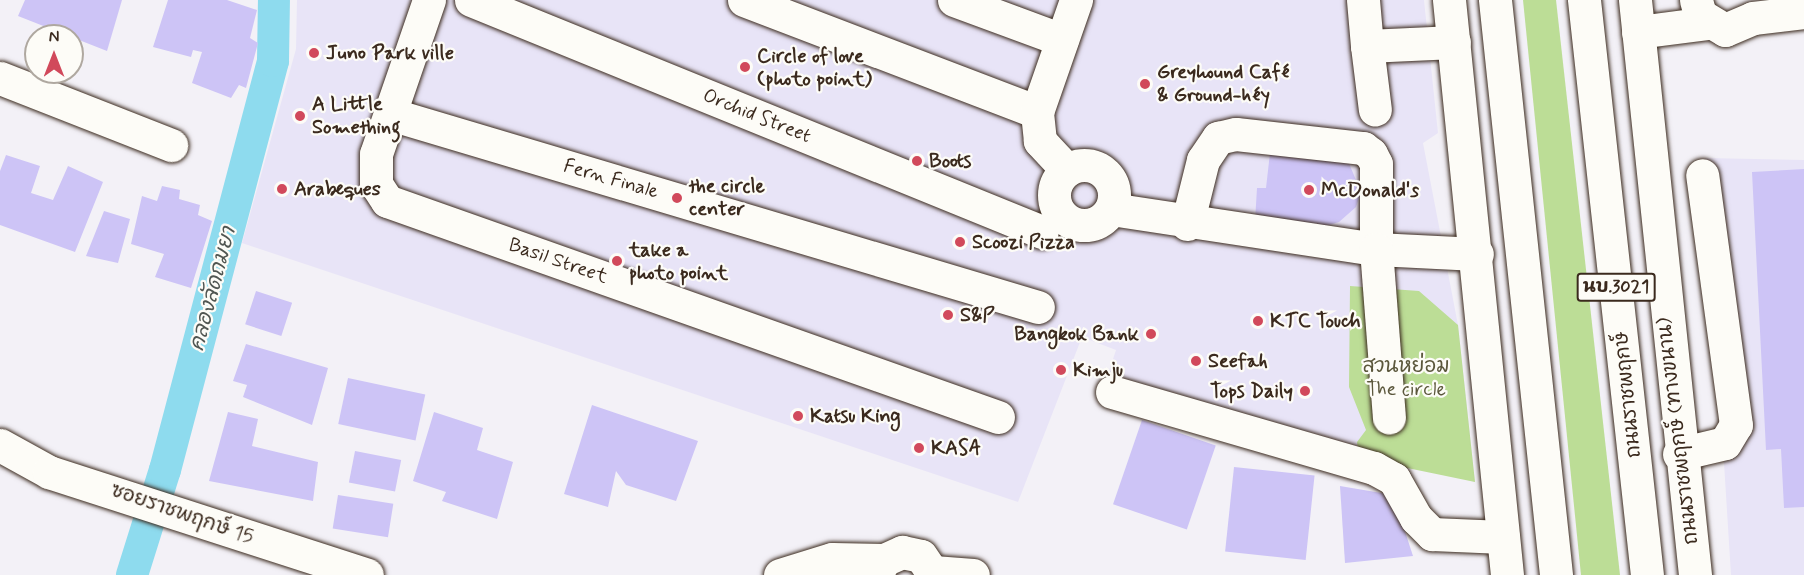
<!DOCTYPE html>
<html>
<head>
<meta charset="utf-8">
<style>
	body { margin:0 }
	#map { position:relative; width:1804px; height:575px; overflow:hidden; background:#f3f1f7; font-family:Mynerve,"Playpen Sans Thai",sans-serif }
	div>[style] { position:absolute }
	.built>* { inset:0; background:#e8e4f7 }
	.green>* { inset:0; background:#bcdd96 }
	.canal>* { height:32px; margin:-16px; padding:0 16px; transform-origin:16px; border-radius:16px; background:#8edbee }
	.building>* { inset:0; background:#cdc4f6; transform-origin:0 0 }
	.roads { filter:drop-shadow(0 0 2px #3b2a1e) drop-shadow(0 0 2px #3b2a1e) }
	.minor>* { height:33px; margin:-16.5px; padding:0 16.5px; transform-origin:16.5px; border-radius:16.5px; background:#fdfcf7 }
	.minor>.ring { margin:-16.5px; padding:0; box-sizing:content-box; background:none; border:33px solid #fdfcf7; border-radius:50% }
	.major>* { height:33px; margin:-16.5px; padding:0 16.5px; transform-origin:16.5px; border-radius:16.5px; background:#fdfcf7 }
	.dots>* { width:16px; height:16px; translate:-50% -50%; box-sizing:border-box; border:3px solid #fdfcf7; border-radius:50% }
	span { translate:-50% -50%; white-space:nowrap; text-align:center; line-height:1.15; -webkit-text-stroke:4.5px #fdfcf7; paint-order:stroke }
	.shield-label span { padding:2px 4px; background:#fdfcf7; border:2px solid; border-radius:4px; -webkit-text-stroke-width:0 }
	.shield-label { font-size:18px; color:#3b2a1e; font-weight:700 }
	.poi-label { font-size:20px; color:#3b2a1e; font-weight:700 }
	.left { translate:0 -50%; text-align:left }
	.right { translate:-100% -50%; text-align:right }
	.street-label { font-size:20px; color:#3b2a1e }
	.park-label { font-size:20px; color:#5b573c }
	.water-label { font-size:21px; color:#505652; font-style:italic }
	.north { position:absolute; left:24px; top:24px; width:60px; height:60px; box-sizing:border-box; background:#fdfcf7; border:2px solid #afa8a0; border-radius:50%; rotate:0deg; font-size:16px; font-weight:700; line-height:24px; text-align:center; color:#3b2a1e }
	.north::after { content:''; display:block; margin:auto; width:21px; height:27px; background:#d1495b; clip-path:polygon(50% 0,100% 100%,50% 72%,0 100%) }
</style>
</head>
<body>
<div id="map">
	<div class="built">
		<i style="clip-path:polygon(297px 0,1424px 0,1438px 133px,1423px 143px,1458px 325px,1475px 482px,1106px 380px,1116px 350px,1082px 337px,1018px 502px,242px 243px,296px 49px)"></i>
		<i style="clip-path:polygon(1705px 158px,1804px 160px,1804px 575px,1731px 575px)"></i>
	</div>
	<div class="green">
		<i style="clip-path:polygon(1523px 0,1556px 0,1620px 575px,1581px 575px)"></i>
		<i style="clip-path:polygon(1350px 286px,1419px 291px,1458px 325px,1475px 482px,1359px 458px,1357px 442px,1366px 430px,1349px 387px)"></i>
	</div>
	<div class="canal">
		<i style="left:132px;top:575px;width:110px;rotate:-72.6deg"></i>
		<i style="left:165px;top:470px;width:423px;rotate:-75.2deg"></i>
		<i style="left:273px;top:61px;width:61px;rotate:-89.1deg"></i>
	</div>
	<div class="building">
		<i style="clip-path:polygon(25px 0,122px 0,107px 51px,18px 16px)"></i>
		<i style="clip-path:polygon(168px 0,227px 0,257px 10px,250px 38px,258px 43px,246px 88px,239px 85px,231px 98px,192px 83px,202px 52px,193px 50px,191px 57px,153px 47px)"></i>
		<i style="clip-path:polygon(1270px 153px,1348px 161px,1361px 192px,1356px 207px,1339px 222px,1319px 228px,1255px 221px,1257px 188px,1266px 188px)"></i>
		<i style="clip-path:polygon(6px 155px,40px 166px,31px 193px,53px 200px,68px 166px,103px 182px,75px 252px,0 225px,0 171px)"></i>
		<i style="clip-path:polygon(1804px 169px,1804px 507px,1784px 508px,1781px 449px,1766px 450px,1752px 172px)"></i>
		<i style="clip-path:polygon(162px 186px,180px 190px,179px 199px,200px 205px,198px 215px,212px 221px,191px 288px,155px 277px,164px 254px,131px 244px,142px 196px,157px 201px)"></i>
		<i style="clip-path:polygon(104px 211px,130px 219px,118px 263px,86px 256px)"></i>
		<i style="left:256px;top:291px;width:38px;height:35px;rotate:18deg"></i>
		<i style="clip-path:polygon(246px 344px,328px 368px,312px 425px,243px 397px,247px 385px,233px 381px)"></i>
		<i style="left:348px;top:378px;width:79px;height:47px;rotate:12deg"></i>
		<i style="clip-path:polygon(592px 405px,698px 441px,676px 501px,626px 485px,616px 471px,608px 507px,564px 494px)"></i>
		<i style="clip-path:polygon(228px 412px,258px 419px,252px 446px,318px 462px,313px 501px,209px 481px)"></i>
		<i style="clip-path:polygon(434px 412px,483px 428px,477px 450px,513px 462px,497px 519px,442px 501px,446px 492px,413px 481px)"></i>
		<i style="left:1142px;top:420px;width:78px;height:89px;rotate:19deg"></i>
		<i style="left:355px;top:451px;width:47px;height:32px;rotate:11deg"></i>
		<i style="left:1234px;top:467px;width:81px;height:85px;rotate:6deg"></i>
		<i style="clip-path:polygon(1340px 486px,1393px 495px,1413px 556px,1345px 563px)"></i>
		<i style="left:338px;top:495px;width:56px;height:34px;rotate:9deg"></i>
	</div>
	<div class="roads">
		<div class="minor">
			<i style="left:429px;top:0;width:163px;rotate:109deg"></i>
			<i style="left:376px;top:154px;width:30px;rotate:90deg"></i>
			<i style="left:376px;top:184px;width:20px;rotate:57deg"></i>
			<i style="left:387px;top:201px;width:648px;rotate:19.47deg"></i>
			<i style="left:471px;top:0;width:616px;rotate:22.11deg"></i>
			<i style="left:744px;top:0;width:314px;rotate:20.9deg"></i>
			<i style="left:954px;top:0;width:115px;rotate:20.3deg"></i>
			<i style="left:1363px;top:0;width:46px;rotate:85deg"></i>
			<i style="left:1367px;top:46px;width:87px;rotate:-2.6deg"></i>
			<i style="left:1696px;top:0;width:16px;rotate:75deg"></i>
			<i style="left:1700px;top:15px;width:29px;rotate:31deg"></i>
			<i style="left:1725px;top:30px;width:30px;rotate:-23deg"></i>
			<i style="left:1753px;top:18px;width:51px;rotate:-6.7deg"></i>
			<i style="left:1638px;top:32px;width:71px;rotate:-7.3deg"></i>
			<i style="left:1367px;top:46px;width:64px;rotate:82.9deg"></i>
			<i style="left:0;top:78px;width:184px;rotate:21.4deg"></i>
			<i style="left:390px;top:114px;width:676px;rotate:16.59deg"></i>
			<i class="ring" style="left:1054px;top:165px;width:27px;height:27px"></i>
			<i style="left:1067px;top:170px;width:40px;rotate:-133deg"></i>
			<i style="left:1040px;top:141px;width:29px;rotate:-96deg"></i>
			<i style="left:1037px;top:112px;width:119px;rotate:-70.8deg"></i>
			<i style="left:1111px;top:209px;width:268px;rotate:8.6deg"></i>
			<i style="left:1376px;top:249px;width:101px;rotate:2.8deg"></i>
			<i style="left:1187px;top:224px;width:66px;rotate:-76deg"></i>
			<i style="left:1203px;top:160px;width:27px;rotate:-56deg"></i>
			<i style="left:1218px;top:138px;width:18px;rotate:-13deg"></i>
			<i style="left:1236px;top:134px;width:128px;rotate:6.3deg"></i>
			<i style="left:1363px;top:148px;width:10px;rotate:37deg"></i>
			<i style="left:1371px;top:154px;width:11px;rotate:63deg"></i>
			<i style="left:1376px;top:164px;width:85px;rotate:90deg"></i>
			<i style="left:1376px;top:249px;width:169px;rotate:85.6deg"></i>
			<i style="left:1112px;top:392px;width:273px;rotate:16.2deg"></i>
			<i style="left:1374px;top:468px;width:23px;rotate:29deg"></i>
			<i style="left:1394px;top:479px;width:45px;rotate:60.6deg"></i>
			<i style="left:1416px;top:518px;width:23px;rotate:45deg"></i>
			<i style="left:1432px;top:534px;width:71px;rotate:2.4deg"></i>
			<i style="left:0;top:445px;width:56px;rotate:28.9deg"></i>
			<i style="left:49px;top:472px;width:334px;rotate:17.9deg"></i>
			<i style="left:1679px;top:454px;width:47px;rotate:-13.4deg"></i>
			<i style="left:1725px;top:443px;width:21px;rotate:-59deg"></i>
			<i style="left:1736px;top:425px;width:252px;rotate:-97.7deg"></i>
			<i style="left:933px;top:572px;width:40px;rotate:4.3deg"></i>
			<i style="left:780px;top:575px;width:54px;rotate:-17.1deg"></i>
			<i style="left:832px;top:559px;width:52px;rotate:1.1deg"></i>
			<i style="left:876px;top:575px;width:17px;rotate:-62deg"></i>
			<i style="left:884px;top:560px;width:20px;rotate:-24deg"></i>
			<i style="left:902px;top:552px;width:19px;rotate:12deg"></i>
			<i style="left:921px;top:556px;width:23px;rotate:56deg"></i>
		</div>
		<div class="major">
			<i style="left:1449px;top:0;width:578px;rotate:84.24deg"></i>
			<i style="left:1495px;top:0;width:578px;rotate:83.94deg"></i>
			<i style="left:1584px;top:0;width:578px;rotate:83.75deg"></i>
			<i style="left:1635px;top:0;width:578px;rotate:84.04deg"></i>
		</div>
	</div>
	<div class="dots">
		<i style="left:314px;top:53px;background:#d1495b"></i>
		<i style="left:745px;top:67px;background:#d1495b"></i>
		<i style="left:1145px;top:84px;background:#d1495b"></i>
		<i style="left:300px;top:116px;background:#d1495b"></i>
		<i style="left:917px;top:161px;background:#d1495b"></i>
		<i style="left:282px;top:189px;background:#d1495b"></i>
		<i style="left:1309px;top:190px;background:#d1495b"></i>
		<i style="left:677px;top:198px;background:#d1495b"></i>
		<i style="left:960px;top:242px;background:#d1495b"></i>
		<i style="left:617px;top:261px;background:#d1495b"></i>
		<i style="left:948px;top:315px;background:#d1495b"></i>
		<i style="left:1258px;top:321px;background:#d1495b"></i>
		<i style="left:1151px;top:334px;background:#d1495b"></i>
		<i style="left:1196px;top:361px;background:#d1495b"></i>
		<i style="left:1061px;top:370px;background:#d1495b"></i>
		<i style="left:1305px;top:391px;background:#d1495b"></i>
		<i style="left:798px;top:416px;background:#d1495b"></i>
		<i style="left:919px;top:448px;background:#d1495b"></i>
	</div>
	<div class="shield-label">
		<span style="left:1616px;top:287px">นบ.3021</span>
	</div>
	<div class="poi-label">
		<span class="left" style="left:326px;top:53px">Juno Park ville</span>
		<span class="left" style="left:757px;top:68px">Circle of love<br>(photo point)</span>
		<span class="left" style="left:1157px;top:84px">Greyhound Café<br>&amp; Ground-héy</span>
		<span class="left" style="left:312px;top:116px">A Little<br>Something</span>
		<span class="left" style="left:929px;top:161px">Boots</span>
		<span class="left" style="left:689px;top:198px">the circle<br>center</span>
		<span class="left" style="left:294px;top:189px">Arabeques</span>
		<span class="left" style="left:1321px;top:190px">McDonald's</span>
		<span class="left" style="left:972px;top:242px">Scoozi Pizza</span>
		<span class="left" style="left:629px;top:262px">take a<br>photo point</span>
		<span class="left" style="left:960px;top:315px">S&amp;P</span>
		<span class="left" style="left:1270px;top:321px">KTC Touch</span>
		<span class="right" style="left:1139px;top:334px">Bangkok Bank</span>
		<span class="left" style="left:1208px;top:361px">Seefah</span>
		<span class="left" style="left:1073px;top:370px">Kimju</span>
		<span class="right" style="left:1293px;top:391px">Tops Daily</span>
		<span class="left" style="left:810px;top:416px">Katsu King</span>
		<span class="left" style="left:931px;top:448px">KASA</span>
	</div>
	<div class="street-label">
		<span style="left:757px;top:116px;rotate:22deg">Orchid Street</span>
		<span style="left:611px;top:179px;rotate:16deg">Fern Finale</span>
		<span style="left:558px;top:261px;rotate:19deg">Basil Street</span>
		<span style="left:1628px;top:395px;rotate:-96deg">ถนนราชพฤกษ์</span>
		<span style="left:1678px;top:431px;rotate:-97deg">ถนนราชพฤกษ์ (ทางขนาน)</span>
		<span style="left:182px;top:514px;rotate:19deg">ซอยราชพฤกษ์ 15</span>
	</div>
	<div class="park-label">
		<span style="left:1406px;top:378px">สวนหย่อม<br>The circle</span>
	</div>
	<div class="water-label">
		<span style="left:213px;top:289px;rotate:-75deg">คลองลัดถมยา</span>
	</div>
	<div class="north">N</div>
</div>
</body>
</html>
